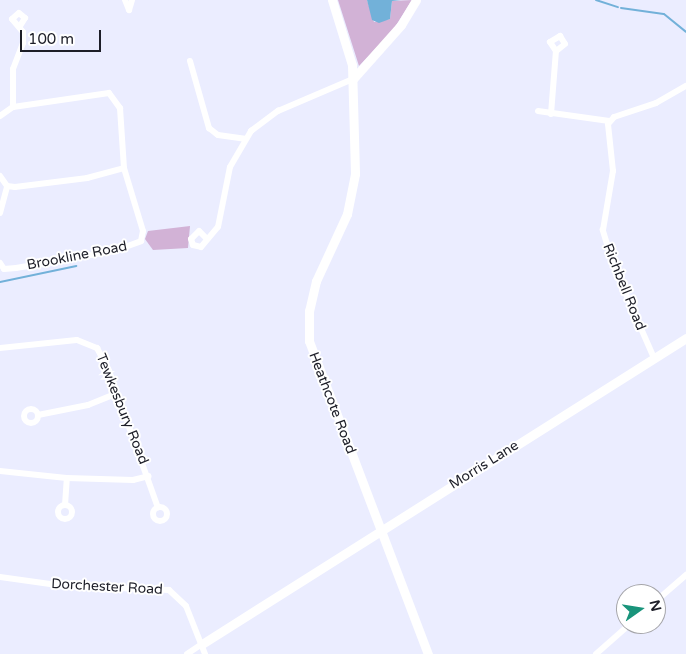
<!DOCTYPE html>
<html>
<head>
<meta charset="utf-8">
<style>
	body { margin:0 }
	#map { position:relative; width:686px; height:654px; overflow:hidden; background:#ebedff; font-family:"Varela Round",sans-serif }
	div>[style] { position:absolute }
	.green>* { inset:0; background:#d2b2d6 }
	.water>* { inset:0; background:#72b1d9 }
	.stream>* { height:2px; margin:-1px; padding:0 1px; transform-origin:1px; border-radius:1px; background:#72b1d9 }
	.street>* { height:6px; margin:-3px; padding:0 3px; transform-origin:3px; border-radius:3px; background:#fff }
	.street>.ring { margin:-3px; padding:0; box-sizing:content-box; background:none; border:6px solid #fff; border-radius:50% }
	.secondary>* { height:9px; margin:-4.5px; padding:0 4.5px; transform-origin:4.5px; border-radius:4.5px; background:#fff }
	span { translate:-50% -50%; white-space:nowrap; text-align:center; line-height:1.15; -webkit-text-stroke:4px #fff; paint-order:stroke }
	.street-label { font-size:14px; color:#1d1e28 }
	.north { position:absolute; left:616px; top:584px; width:50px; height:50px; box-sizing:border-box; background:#fff; border:1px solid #a5a5a9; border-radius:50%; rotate:77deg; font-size:14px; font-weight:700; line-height:20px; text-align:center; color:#1d1e28 }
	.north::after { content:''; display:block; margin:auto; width:18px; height:22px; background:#19947b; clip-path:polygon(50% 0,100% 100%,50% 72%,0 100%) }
	.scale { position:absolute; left:20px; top:30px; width:81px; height:22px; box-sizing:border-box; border:2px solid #1d1e28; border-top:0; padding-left:6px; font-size:15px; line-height:18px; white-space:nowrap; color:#1d1e28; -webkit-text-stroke:4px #fff; paint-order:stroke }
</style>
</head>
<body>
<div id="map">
	<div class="green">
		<i style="clip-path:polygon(338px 0,367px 0,374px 22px,390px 19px,392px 1px,412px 0,393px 30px,359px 66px)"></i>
		<i style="clip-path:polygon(190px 226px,188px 248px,153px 250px,145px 239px,148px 231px)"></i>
	</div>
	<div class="water">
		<i style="clip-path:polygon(367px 0,401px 0,392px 1px,390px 19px,379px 23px,372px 20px)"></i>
	</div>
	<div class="stream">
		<i style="left:596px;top:0;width:23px;rotate:18deg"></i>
		<i style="left:621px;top:8px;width:43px;rotate:7.9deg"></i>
		<i style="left:664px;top:14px;width:28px;rotate:39deg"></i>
		<i style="left:0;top:282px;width:78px;rotate:-11.9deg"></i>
	</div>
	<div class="street">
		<i style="left:125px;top:0;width:11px;rotate:68deg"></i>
		<i style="left:129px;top:10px;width:10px;rotate:-73deg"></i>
		<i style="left:190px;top:61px;width:70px;rotate:74.2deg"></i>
		<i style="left:209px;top:128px;width:11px;rotate:38deg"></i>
		<i style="left:218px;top:135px;width:27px;rotate:8deg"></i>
		<i style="left:13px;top:107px;width:38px;rotate:-90deg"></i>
		<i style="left:13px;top:69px;width:28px;rotate:-69deg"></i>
		<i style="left:23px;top:43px;width:11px;rotate:-90deg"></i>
		<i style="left:23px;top:32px;width:17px;rotate:-130deg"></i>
		<i style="left:12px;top:19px;width:9px;rotate:-41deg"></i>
		<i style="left:19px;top:13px;width:8px;rotate:40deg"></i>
		<i style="left:25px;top:18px;width:9px;rotate:122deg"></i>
		<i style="left:538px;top:111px;width:72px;rotate:8deg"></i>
		<i style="left:551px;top:114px;width:63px;rotate:-85.5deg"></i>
		<i style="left:556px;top:51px;width:11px;rotate:-124deg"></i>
		<i style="left:550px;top:42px;width:12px;rotate:-31deg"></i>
		<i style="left:560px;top:36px;width:9px;rotate:58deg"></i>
		<i style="left:565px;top:44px;width:11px;rotate:142deg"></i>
		<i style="left:0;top:116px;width:16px;rotate:-35deg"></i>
		<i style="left:13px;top:107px;width:97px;rotate:-8.3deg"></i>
		<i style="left:109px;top:93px;width:19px;rotate:54deg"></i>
		<i style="left:120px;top:108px;width:60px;rotate:86.2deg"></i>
		<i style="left:0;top:176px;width:12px;rotate:55deg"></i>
		<i style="left:7px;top:186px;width:8px;rotate:7deg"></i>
		<i style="left:15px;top:187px;width:73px;rotate:-7.1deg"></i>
		<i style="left:87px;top:178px;width:38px;rotate:-15deg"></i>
		<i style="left:0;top:213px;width:28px;rotate:-75deg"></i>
		<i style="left:207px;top:239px;width:11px;rotate:-135deg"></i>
		<i style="left:199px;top:231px;width:11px;rotate:135deg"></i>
		<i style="left:191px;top:239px;width:6px;rotate:72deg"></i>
		<i style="left:193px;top:245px;width:8px;rotate:14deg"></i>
		<i style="left:201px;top:247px;width:26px;rotate:-50deg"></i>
		<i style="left:218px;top:227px;width:61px;rotate:-78.7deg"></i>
		<i style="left:230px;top:167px;width:42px;rotate:-59.7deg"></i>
		<i style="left:251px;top:131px;width:34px;rotate:-37deg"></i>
		<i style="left:278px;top:111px;width:82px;rotate:-23.1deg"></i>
		<i style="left:0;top:263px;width:7px;rotate:56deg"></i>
		<i style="left:4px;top:269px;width:12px;rotate:-5deg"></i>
		<i style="left:16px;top:268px;width:99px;rotate:-9.8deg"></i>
		<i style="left:114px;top:251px;width:29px;rotate:-20deg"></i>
		<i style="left:141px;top:241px;width:10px;rotate:-79deg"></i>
		<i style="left:143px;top:231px;width:66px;rotate:-106.8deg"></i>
		<i style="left:0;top:348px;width:77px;rotate:-5.9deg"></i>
		<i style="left:77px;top:340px;width:22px;rotate:22deg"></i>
		<i style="left:97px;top:348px;width:26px;rotate:62deg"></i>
		<i style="left:109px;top:371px;width:145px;rotate:70.3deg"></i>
		<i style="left:654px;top:358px;width:99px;rotate:-113.7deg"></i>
		<i style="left:614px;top:267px;width:39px;rotate:-107deg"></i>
		<i style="left:603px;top:230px;width:60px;rotate:-80.4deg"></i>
		<i style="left:613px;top:171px;width:47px;rotate:-96.1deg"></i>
		<i style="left:608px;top:124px;width:9px;rotate:-49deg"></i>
		<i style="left:614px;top:117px;width:44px;rotate:-18.4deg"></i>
		<i style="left:656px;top:103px;width:34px;rotate:-30deg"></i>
		<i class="ring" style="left:24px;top:409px;width:8px;height:8px"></i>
		<i style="left:38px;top:415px;width:51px;rotate:-11.3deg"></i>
		<i style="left:88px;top:405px;width:31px;rotate:-22deg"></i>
		<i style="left:0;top:471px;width:67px;rotate:6deg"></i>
		<i style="left:67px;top:478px;width:66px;rotate:1.7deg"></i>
		<i style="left:133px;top:480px;width:16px;rotate:-14deg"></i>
		<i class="ring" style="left:58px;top:505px;width:8px;height:8px"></i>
		<i style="left:65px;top:505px;width:27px;rotate:-86deg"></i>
		<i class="ring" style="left:153px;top:507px;width:8px;height:8px"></i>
		<i style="left:0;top:577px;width:65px;rotate:8deg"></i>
		<i style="left:64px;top:586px;width:105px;rotate:2.2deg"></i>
		<i style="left:169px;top:590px;width:23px;rotate:43deg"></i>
		<i style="left:186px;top:606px;width:52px;rotate:68.4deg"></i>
		<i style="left:656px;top:601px;width:40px;rotate:-41deg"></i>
		<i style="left:187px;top:654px;width:18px;rotate:-34deg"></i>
		<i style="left:596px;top:654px;width:45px;rotate:-41.4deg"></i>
	</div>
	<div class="secondary">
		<i style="left:332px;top:0;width:68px;rotate:72.9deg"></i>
		<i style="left:352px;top:65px;width:109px;rotate:88.4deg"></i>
		<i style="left:355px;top:174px;width:41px;rotate:101.3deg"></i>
		<i style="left:347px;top:214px;width:74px;rotate:114.8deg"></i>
		<i style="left:316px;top:281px;width:31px;rotate:103deg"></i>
		<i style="left:309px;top:311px;width:30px;rotate:90deg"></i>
		<i style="left:309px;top:341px;width:335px;rotate:69.2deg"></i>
		<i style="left:353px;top:79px;width:72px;rotate:-48.4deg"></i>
		<i style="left:401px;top:25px;width:29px;rotate:-59deg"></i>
		<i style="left:202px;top:644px;width:573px;rotate:-32.3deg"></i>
	</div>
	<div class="street-label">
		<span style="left:77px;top:256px;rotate:-11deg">Brookline Road</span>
		<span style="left:624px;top:287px;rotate:68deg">Richbell Road</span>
		<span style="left:332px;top:403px;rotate:69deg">Heathcote Road</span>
		<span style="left:122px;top:409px;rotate:68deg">Tewkesbury Road</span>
		<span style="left:484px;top:465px;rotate:-32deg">Morris Lane</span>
		<span style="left:107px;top:587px;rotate:3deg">Dorchester Road</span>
	</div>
	<div class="north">N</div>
	<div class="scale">100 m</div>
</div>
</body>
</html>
